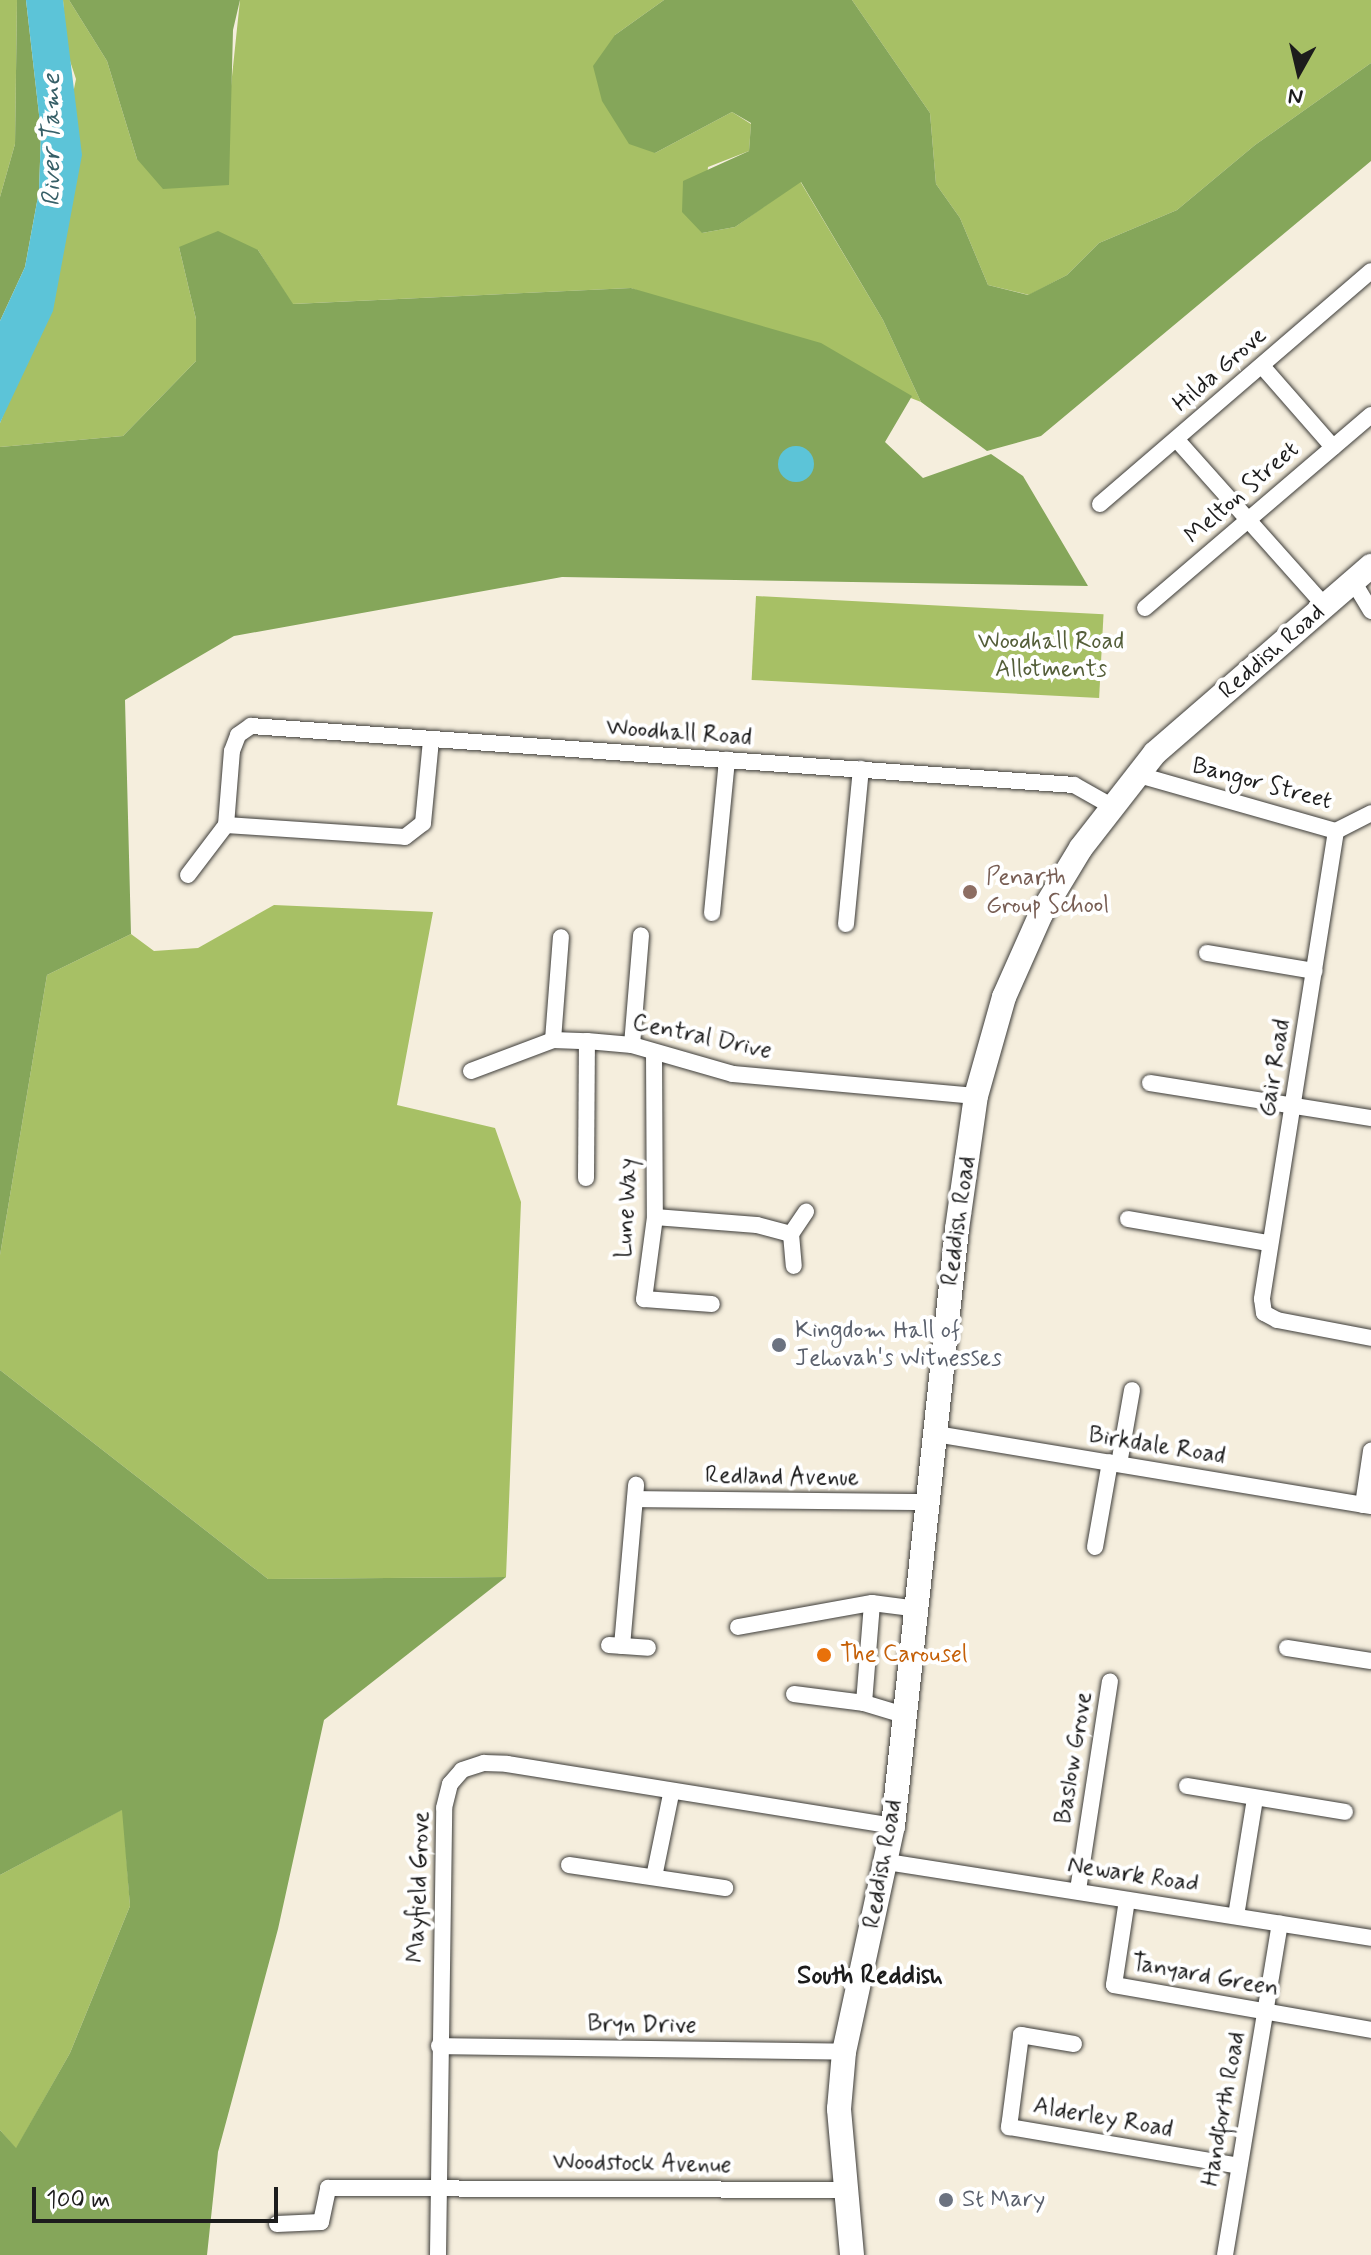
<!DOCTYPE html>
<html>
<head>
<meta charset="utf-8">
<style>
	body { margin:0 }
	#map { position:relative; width:1371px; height:2255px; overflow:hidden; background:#f5eedd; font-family:Mynerve,sans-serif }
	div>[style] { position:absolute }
	.green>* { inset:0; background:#a7c065; transform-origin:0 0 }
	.forest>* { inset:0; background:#85a65a }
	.water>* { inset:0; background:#5cc4d8 }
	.round { border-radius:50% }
	.roads { filter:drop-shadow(0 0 2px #3d3c39) drop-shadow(0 0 2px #3d3c39) }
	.minor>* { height:16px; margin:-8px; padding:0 8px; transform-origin:8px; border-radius:8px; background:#fff }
	.secondary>* { height:24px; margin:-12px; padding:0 12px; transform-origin:12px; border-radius:12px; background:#fff }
	.dots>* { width:22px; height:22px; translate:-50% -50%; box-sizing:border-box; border:4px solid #fff; border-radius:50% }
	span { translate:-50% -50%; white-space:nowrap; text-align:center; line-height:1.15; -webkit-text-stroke:8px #fff; paint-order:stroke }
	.street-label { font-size:24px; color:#1c1c1c }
	.park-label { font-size:24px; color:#545e39 }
	.education-label { font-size:24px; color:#785e54 }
	.left { translate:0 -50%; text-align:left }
	.worship-label { font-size:24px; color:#5b616d }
	.food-label { font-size:24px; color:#c56008 }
	.water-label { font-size:26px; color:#365f67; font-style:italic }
	.neighbourhood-label { font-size:26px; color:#1c1c1c; font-weight:700 }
	.north { position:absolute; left:1259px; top:32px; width:80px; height:80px; -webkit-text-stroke:6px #fff; paint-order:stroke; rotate:188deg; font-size:22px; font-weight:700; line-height:32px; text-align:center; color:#1c1c1c }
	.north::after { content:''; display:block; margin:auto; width:28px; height:36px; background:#1c1c1c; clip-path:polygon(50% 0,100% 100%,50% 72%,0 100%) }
	.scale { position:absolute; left:32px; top:2187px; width:246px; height:36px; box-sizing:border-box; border:4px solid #1c1c1c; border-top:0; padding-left:10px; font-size:24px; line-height:28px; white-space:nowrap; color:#1c1c1c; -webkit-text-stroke:6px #fff; paint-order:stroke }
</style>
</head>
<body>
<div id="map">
	<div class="green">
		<i style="clip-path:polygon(0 0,17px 0,15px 144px,0 197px)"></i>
		<i style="clip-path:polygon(63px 0,69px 0,107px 61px,137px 159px,229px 105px,240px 0,664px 0,615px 35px,655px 153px,732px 112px,751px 124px,749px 151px,708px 167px,702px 233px,735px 227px,800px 181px,883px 320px,921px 402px,631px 288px,292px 304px,258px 250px,179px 247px,196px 319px,196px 361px,123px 436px,0 447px,0 423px,12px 393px,76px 79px,67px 52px)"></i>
		<i style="clip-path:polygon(852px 0,1371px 0,1371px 63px,1255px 145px,1177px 210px,1099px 243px,1067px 275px,1029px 295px,988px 285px,960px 218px,936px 184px,930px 113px)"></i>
		<i style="left:756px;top:596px;width:348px;height:84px;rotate:3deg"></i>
		<i style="clip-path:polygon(274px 905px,433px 912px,397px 1105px,495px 1128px,521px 1202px,506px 1577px,268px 1579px,0 1370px,0 1255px,47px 975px,131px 934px,154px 951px,198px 948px)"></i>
		<i style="clip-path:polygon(123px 1809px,130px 1906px,70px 2053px,16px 2149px,0 2130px,0 1875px)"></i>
	</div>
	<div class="forest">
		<i style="clip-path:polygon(17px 0,26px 0,41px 132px,39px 191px,25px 267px,0 321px,0 197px,15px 144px)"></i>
		<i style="clip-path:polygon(69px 0,240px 0,233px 30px,229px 185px,163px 189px,137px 159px,107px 61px)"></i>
		<i style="clip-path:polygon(664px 0,852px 0,930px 113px,936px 184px,960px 218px,988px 285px,1028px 295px,1067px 275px,1099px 243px,1177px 210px,1255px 145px,1371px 63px,1371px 161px,1041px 436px,987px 451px,921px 402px,883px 320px,801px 182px,735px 227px,702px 233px,682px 212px,683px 181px,749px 151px,751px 123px,732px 112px,655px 153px,629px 144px,602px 101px,593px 66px,615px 35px)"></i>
		<i style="clip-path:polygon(218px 231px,258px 250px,293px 304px,631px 288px,821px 343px,912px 396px,885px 442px,923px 478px,991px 454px,1023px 476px,1088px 586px,562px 577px,234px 636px,125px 700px,131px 934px,47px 975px,0 1255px,0 447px,123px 436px,196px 361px,196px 319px,179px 247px)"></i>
		<i style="clip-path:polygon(0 1370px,268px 1579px,506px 1577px,324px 1720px,278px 1929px,218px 2152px,207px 2255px,0 2255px,0 2130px,16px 2148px,70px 2053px,130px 1906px,122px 1810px,0 1875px)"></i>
	</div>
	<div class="water">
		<i style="clip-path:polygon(26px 0,63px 0,82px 155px,53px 311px,0 423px,0 321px,25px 267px,39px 191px,41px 132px)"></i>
		<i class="round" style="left:778px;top:446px;width:36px;height:36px"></i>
	</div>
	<div class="roads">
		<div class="minor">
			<i style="left:1262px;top:366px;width:108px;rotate:48.8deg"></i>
			<i style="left:1177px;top:440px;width:222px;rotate:48.3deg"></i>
			<i style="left:1100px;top:504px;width:357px;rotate:-40.7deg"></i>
			<i style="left:1353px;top:581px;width:35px;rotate:59deg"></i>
			<i style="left:1145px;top:608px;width:297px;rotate:-40.5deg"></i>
			<i style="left:1139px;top:775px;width:205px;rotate:15.9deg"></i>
			<i style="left:1336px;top:831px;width:39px;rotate:-27deg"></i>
			<i style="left:226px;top:825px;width:179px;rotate:3.8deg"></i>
			<i style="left:405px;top:837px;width:23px;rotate:-38deg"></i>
			<i style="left:423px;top:823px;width:83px;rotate:-84.5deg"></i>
			<i style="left:1336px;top:831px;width:474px;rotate:99deg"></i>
			<i style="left:1262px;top:1299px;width:14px;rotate:82deg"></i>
			<i style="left:1264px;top:1313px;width:15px;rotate:28deg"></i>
			<i style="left:1277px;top:1320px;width:96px;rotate:10.8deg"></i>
			<i style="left:188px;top:875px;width:63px;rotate:-52.8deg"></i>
			<i style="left:226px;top:825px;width:74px;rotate:-85.4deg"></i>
			<i style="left:232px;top:751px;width:17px;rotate:-69deg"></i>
			<i style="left:238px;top:735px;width:16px;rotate:-35deg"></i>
			<i style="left:251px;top:726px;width:825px;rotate:4.1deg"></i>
			<i style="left:1074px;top:785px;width:45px;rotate:29.4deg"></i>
			<i style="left:712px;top:913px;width:154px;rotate:-84.4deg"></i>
			<i style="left:846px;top:924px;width:156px;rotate:-84.5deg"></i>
			<i style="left:1207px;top:953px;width:109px;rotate:9.5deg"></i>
			<i style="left:553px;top:1040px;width:103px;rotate:-85.6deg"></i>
			<i style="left:632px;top:1045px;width:110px;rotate:-85.3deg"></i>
			<i style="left:654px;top:1052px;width:165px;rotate:89.7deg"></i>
			<i style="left:655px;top:1217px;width:83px;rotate:97.6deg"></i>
			<i style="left:644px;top:1299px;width:68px;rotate:4.2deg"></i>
			<i style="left:471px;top:1071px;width:88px;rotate:-20.7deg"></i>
			<i style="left:553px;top:1040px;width:34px;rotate:2deg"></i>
			<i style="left:587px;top:1041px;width:45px;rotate:5.1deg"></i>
			<i style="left:632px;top:1045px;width:105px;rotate:16deg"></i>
			<i style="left:733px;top:1074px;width:244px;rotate:5.2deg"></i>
			<i style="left:1150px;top:1083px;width:224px;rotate:9deg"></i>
			<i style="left:586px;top:1178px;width:137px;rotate:-89.6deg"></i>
			<i style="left:655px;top:1217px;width:102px;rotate:4.5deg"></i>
			<i style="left:757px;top:1225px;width:35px;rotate:15deg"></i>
			<i style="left:791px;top:1234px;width:27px;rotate:-56deg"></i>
			<i style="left:1128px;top:1219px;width:142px;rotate:9.7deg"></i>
			<i style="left:791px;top:1234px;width:32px;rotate:85deg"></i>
			<i style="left:936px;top:1434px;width:441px;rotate:9.4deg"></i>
			<i style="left:1119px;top:1464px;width:75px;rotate:-80deg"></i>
			<i style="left:635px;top:1499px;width:294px;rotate:0.6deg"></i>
			<i style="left:1363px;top:1505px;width:55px;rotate:-81.6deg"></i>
			<i style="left:1095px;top:1547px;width:86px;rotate:-80deg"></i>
			<i style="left:738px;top:1627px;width:136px;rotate:-10.2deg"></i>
			<i style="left:872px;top:1603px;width:46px;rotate:7.4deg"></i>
			<i style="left:609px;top:1645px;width:39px;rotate:4deg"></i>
			<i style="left:622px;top:1646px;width:162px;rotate:-85deg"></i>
			<i style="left:1287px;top:1648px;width:85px;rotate:8.8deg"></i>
			<i style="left:794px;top:1694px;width:71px;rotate:7.3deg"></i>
			<i style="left:864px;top:1703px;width:45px;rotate:16.8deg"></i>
			<i style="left:864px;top:1703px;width:100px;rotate:-85.4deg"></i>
			<i style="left:1187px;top:1786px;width:160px;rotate:9.3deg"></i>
			<i style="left:887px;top:1862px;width:490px;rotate:8.9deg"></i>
			<i style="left:569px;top:1865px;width:158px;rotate:8.4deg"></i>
			<i style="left:654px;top:1877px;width:85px;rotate:-78.4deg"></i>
			<i style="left:1078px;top:1890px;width:211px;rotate:-81.3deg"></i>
			<i style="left:1127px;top:1900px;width:86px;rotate:98.7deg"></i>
			<i style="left:1114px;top:1985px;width:261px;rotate:9.9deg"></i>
			<i style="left:1236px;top:1916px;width:119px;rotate:-80.8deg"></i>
			<i style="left:1074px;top:2044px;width:54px;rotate:-170.4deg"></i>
			<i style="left:1021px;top:2035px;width:93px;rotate:97.4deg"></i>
			<i style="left:1009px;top:2127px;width:233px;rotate:9.6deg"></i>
			<i style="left:439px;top:2046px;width:405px;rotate:0.8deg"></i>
			<i style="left:277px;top:2224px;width:44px;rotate:-2.6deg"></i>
			<i style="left:321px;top:2222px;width:35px;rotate:-78deg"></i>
			<i style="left:328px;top:2188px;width:517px;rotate:0.22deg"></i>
			<i style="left:438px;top:2255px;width:447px;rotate:-89.2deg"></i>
			<i style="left:444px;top:1808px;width:25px;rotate:-76deg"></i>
			<i style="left:450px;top:1784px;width:18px;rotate:-49deg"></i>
			<i style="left:462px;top:1770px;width:23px;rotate:-18deg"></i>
			<i style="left:484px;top:1763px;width:23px;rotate:2deg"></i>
			<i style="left:507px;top:1764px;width:391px;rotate:9.1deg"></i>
			<i style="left:1225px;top:2255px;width:336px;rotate:-80.6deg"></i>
		</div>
		<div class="secondary">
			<i style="left:852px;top:2255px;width:147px;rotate:-95.1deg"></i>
			<i style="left:839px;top:2109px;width:57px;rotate:-85deg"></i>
			<i style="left:844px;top:2052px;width:231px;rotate:-77.8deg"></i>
			<i style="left:893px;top:1826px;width:600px;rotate:-83.88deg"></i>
			<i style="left:957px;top:1229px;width:134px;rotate:-81.9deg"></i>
			<i style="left:976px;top:1096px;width:103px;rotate:-74.2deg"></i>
			<i style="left:1004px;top:997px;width:91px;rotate:-66deg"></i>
			<i style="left:1041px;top:914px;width:77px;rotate:-58.8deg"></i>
			<i style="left:1081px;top:848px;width:120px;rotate:-52.1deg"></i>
			<i style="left:1155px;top:753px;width:286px;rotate:-40.9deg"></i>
		</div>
	</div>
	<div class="dots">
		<i style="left:970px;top:892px;background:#8d6e63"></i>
		<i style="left:779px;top:1345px;background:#6b7280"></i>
		<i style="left:824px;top:1655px;background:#e8710a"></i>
		<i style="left:946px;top:2200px;background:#6b7280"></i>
	</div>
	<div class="street-label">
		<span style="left:1220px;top:370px;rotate:-41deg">Hilda Grove</span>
		<span style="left:1242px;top:493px;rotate:-41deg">Melton Street</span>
		<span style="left:1272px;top:652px;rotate:-41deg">Reddish Road</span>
		<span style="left:679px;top:733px;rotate:4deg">Woodhall Road</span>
		<span style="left:1262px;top:784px;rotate:15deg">Bangor Street</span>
		<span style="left:702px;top:1037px;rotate:12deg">Central Drive</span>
		<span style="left:1275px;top:1068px;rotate:-81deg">Gair Road</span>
		<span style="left:627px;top:1208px;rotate:-87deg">Lune Way</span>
		<span style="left:959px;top:1221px;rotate:-82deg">Reddish Road</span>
		<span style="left:1157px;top:1446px;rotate:9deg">Birkdale Road</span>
		<span style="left:782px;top:1477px;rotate:1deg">Redland Avenue</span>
		<span style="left:1074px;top:1758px;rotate:-81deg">Baslow Grove</span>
		<span style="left:883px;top:1864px;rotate:-80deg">Reddish Road</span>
		<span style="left:1133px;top:1875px;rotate:9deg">Newark Road</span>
		<span style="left:419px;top:1887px;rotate:-88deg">Mayfield Grove</span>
		<span style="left:1205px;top:1976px;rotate:10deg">Tanyard Green</span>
		<span style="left:642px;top:2025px;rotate:1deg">Bryn Drive</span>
		<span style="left:1224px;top:2109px;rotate:-80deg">Handforth Road</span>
		<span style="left:1103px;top:2118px;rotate:10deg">Alderley Road</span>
		<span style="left:642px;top:2164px;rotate:1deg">Woodstock Avenue</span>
	</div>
	<div class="park-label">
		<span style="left:1051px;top:656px">Woodhall Road<br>Allotments</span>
	</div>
	<div class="education-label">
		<span class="left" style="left:986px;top:892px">Penarth<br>Group School</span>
	</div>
	<div class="worship-label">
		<span class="left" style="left:795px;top:1345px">Kingdom Hall of<br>Jehovah's Witnesses</span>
		<span class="left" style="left:962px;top:2200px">St Mary</span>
	</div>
	<div class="food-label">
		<span class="left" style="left:840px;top:1655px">The Carousel</span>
	</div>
	<div class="water-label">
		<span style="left:53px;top:140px;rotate:-90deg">River Tame</span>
	</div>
	<div class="neighbourhood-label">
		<span style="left:870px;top:1977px">South Reddish</span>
	</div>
	<div class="north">N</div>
	<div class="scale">100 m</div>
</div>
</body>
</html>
